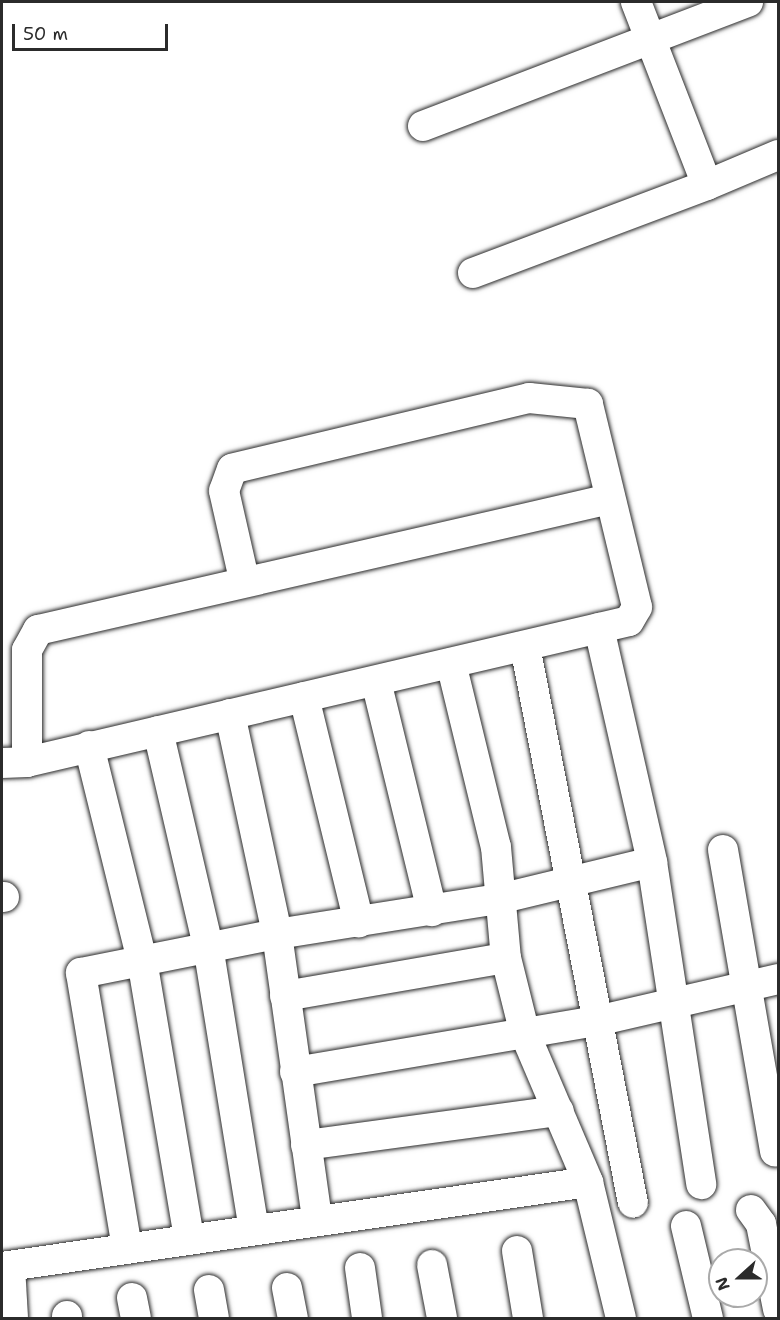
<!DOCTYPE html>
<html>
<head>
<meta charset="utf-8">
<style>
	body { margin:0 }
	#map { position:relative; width:780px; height:1320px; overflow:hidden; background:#fff; font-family:"Shantell Sans",sans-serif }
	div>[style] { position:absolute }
	.roads { filter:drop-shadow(0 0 2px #2b2b2b) drop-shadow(0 0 2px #2b2b2b) }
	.minor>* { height:30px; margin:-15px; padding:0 15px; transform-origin:15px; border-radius:15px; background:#fff }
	span { translate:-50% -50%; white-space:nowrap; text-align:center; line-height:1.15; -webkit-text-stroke:4.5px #fff; paint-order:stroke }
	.frame { position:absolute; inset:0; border:3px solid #2b2b2b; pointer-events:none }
	.north { position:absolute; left:708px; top:1248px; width:60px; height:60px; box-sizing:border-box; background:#fff; border:2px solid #aaa; border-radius:50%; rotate:249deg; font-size:16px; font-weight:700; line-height:24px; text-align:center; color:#2b2b2b }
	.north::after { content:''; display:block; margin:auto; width:21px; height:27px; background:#2b2b2b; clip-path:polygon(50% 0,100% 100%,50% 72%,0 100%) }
	.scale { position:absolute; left:12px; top:24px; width:156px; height:27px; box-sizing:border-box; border:3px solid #2b2b2b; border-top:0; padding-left:8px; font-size:18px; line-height:21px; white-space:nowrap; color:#2b2b2b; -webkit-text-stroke:4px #fff; paint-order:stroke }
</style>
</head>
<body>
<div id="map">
	<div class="roads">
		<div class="minor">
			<i style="left:636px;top:2px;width:196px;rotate:68.8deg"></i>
			<i style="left:707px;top:185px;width:77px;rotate:-22.9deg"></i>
			<i style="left:423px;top:126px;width:348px;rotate:-20.9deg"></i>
			<i style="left:473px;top:273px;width:250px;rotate:-20.6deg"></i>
			<i style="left:599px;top:628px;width:240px;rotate:77.2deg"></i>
			<i style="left:652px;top:862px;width:326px;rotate:81.3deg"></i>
			<i style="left:525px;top:646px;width:567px;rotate:79.03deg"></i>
			<i style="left:451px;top:663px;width:189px;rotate:76.3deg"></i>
			<i style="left:496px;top:847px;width:111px;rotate:84.9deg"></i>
			<i style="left:506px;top:958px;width:78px;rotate:76deg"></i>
			<i style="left:525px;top:1034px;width:161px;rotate:66.9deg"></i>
			<i style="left:588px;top:1182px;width:140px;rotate:76.4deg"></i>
			<i style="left:376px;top:681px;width:237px;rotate:76.3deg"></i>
			<i style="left:304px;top:697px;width:232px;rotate:76.3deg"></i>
			<i style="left:230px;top:714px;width:225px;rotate:77.9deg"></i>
			<i style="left:277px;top:934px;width:289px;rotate:82deg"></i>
			<i style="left:158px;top:731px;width:221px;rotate:76.9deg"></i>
			<i style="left:208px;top:946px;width:287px;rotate:80.8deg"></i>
			<i style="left:89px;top:746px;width:220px;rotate:76.1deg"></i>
			<i style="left:142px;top:960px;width:283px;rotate:80.4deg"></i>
			<i style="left:27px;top:762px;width:112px;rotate:-90deg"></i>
			<i style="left:27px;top:650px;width:23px;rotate:-61deg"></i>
			<i style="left:38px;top:630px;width:587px;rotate:-12.9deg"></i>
			<i style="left:2px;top:763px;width:25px;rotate:-2deg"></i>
			<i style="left:27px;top:762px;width:618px;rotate:-13.18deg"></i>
			<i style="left:629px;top:621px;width:16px;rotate:-60deg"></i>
			<i style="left:637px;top:607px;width:209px;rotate:-103.6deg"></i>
			<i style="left:588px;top:404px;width:59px;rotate:-174.2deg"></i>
			<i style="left:529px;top:398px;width:305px;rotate:166.6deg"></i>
			<i style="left:232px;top:469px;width:23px;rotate:110deg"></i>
			<i style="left:224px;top:491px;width:90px;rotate:77.2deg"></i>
			<i style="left:723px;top:850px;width:306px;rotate:80.2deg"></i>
			<i style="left:2px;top:897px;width:2px"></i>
			<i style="left:285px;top:996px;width:224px;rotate:-9.8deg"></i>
			<i style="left:295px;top:1072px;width:310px;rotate:-9.6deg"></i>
			<i style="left:601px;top:1020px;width:182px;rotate:-13deg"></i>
			<i style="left:306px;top:1145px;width:255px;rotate:-7.7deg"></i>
			<i style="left:751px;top:1210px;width:17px;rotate:54deg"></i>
			<i style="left:761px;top:1224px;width:87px;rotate:78.7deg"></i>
			<i style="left:686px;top:1226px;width:95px;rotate:76.6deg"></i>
			<i style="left:127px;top:1248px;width:279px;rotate:-99.5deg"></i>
			<i style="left:81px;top:973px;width:200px;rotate:-11.3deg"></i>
			<i style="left:277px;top:934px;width:225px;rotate:-9deg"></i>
			<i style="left:499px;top:899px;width:157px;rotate:-13.6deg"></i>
			<i style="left:517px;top:1251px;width:68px;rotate:80.7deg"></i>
			<i style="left:432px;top:1265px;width:54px;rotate:79.3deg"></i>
			<i style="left:10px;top:1266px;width:52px;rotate:86.7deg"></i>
			<i style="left:2px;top:1267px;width:592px;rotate:-8.25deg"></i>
			<i style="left:360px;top:1268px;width:50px;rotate:82deg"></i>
			<i style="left:287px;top:1288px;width:31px;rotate:79deg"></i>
			<i style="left:209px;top:1290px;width:28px;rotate:80deg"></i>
			<i style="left:132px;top:1298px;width:20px;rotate:79deg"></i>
			<i style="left:67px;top:1316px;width:2px;rotate:90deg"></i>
		</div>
	</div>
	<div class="frame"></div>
	<div class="north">N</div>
	<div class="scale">50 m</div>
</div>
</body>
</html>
